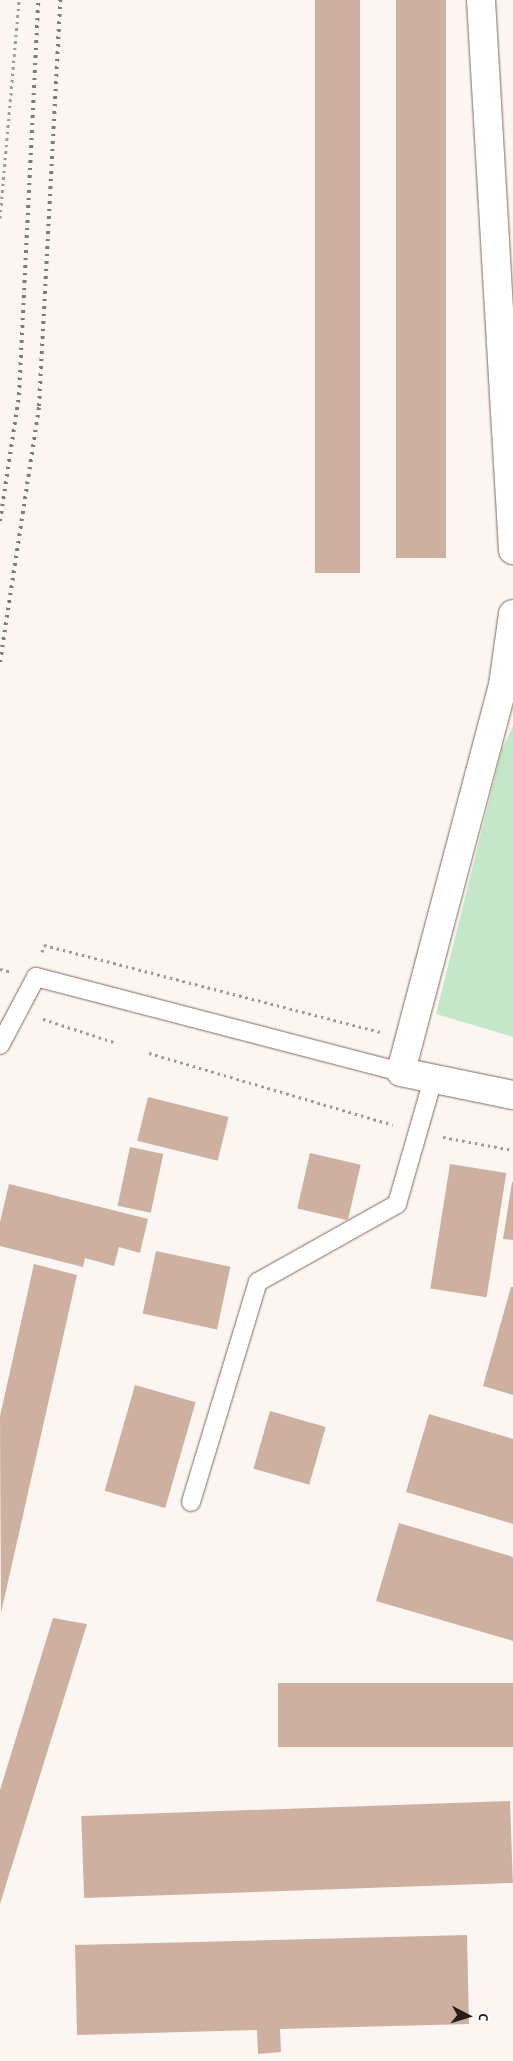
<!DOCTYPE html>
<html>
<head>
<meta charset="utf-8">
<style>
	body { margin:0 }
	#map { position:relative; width:513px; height:2061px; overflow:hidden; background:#fcf6f3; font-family:"Alegreya Sans",sans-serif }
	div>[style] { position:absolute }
	.green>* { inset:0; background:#c3e7c8 }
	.building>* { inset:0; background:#ceb0a1; transform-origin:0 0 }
	.path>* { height:3px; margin-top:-1.5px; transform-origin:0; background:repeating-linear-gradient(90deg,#a19995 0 2.5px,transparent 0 6.5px) }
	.roads { filter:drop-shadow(0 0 1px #83685b) drop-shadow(0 0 1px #83685b) }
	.lane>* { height:18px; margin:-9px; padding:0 9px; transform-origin:9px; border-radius:9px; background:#fff }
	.street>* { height:28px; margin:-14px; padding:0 14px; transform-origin:14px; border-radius:14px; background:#fff }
	.rail>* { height:4px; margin-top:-2px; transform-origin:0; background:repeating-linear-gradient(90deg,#837a76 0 2.5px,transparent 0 7.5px) }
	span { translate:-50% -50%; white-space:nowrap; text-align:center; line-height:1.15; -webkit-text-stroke:4px #fff; paint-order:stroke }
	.north { position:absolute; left:443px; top:1991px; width:50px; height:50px; -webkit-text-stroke:4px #fff; paint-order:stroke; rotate:95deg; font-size:14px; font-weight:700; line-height:20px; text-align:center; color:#281d18 }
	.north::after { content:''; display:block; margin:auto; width:18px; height:22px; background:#281d18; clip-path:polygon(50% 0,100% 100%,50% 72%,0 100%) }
</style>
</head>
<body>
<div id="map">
	<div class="green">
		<i style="clip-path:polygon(513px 726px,513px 1037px,436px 1014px,502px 749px)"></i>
	</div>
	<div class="building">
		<i style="left:315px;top:0;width:45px;height:573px"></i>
		<i style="left:396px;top:0;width:50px;height:558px"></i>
		<i style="left:148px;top:1097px;width:83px;height:45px;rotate:14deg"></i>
		<i style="left:130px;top:1147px;width:34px;height:60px;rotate:12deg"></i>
		<i style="left:310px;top:1153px;width:52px;height:57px;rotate:13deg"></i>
		<i style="left:450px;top:1164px;width:57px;height:126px;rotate:9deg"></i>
		<i style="clip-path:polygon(512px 1182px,513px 1182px,513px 1240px,503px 1239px)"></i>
		<i style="clip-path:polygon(9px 1184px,148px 1219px,140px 1253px,119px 1247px,114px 1266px,85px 1258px,83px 1267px,0 1246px,0 1222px)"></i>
		<i style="left:156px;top:1251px;width:76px;height:64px;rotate:12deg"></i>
		<i style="clip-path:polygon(34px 1264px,77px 1275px,1px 1613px,0 1416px)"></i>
		<i style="clip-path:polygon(511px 1287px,513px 1287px,513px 1395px,483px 1386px)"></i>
		<i style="left:135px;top:1385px;width:63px;height:110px;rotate:16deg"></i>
		<i style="left:270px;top:1411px;width:58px;height:60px;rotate:16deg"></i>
		<i style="clip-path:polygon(429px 1414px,513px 1439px,513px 1524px,406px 1492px)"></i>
		<i style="clip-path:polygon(399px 1523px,513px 1557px,513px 1641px,376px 1601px)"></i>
		<i style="clip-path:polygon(53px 1618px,87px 1624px,0 1904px,0 1790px)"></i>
		<i style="left:513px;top:1683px;width:64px;height:235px;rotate:90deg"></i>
		<i style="left:510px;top:1801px;width:82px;height:429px;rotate:88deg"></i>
		<i style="clip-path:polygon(467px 1935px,469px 2024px,280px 2029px,281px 2052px,258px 2054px,257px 2030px,77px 2035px,75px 1945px)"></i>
	</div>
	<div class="path">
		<i style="left:0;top:218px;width:219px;rotate:-85deg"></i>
		<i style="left:42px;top:952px;width:7px;rotate:-74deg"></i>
		<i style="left:44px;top:945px;width:347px;rotate:14.5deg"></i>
		<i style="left:0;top:969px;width:12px;rotate:14deg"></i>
		<i style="left:43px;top:1019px;width:78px;rotate:18deg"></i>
		<i style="left:149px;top:1053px;width:254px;rotate:16.4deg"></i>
		<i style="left:443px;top:1137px;width:71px;rotate:10.5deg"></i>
	</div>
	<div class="roads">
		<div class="lane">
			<i style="left:0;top:1045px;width:77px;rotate:-62.1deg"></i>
			<i style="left:36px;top:977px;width:377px;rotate:14.6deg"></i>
			<i style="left:191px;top:1502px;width:230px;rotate:-73.1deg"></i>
			<i style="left:258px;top:1282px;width:159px;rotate:-29.3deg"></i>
			<i style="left:397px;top:1204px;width:130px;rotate:-73.9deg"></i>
		</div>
		<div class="street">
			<i style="left:481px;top:0;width:551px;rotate:86.67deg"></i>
			<i style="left:513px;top:614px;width:72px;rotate:98deg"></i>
			<i style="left:503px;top:685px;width:400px;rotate:104.8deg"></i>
			<i style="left:401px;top:1072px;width:114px;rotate:11.6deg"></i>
		</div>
	</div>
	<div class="rail">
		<i style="left:0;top:521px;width:127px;rotate:-81.4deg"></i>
		<i style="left:19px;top:395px;width:395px;rotate:-87.2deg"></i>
		<i style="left:0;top:662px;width:259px;rotate:-81.3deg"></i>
		<i style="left:39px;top:406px;width:407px;rotate:-87deg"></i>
	</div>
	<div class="north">С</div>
</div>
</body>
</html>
